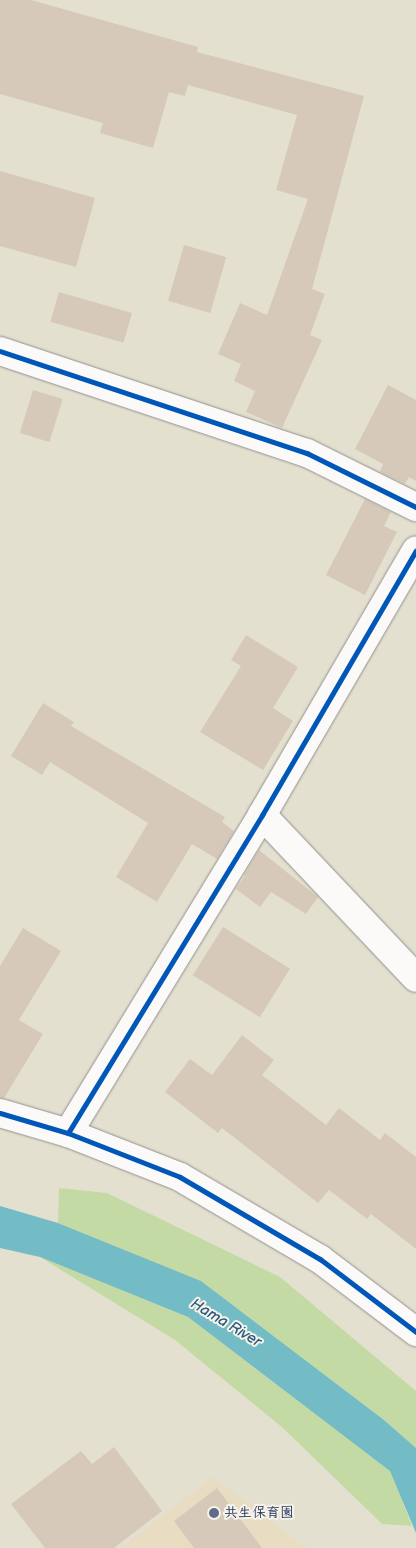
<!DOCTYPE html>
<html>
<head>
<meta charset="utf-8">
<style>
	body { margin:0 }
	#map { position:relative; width:416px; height:1548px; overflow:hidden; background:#e4e0cf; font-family:"Balsamiq Sans","Klee One",sans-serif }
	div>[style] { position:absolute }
	.built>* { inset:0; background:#e8dcc3 }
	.green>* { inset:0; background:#c4daa5 }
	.water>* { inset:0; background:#73bcc5 }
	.building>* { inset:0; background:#d6c9b9; transform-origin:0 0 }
	.roads { filter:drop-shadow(0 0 1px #909190) drop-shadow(0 0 1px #909190) }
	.minor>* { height:28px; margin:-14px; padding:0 14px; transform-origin:14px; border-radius:14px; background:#fbfaf8 }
	.cycleway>* { height:5px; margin:-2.5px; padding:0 2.5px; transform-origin:2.5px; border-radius:2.5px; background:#0057b8 }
	.dots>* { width:14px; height:14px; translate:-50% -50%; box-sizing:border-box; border:2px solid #f7f3e8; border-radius:50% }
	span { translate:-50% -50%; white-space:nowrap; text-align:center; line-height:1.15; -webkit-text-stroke:4px #f7f3e8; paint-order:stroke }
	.poi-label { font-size:14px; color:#1b2f5e; font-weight:700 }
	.left { translate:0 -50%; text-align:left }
	.water-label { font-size:15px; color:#295b81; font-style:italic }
</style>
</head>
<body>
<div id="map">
	<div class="built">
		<i style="clip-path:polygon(213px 1477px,306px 1548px,121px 1548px)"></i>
	</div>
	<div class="green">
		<i style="clip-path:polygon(59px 1188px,107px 1193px,280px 1277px,416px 1391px,416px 1448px,384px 1420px,201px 1281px,58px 1223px)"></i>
		<i style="clip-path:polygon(40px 1257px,188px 1317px,391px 1471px,412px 1526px,382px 1524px,283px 1428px,175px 1340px)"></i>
	</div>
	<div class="water">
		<i style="clip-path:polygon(0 1206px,58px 1223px,201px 1281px,384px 1420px,416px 1448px,416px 1533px,390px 1471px,188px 1317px,40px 1257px,0 1248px)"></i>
	</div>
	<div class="building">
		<i style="clip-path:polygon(0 0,31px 0,198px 47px,197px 52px,364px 96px,312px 289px,325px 294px,310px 335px,322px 340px,282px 428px,246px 412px,255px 391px,234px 381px,241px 364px,218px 354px,240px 303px,267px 315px,308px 199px,276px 190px,297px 115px,188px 85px,185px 96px,169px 92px,153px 148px,100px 133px,103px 123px,0 94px)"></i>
		<i style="clip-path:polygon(0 171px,95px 198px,76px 267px,0 246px)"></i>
		<i style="left:184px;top:245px;width:44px;height:58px;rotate:16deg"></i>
		<i style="left:59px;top:292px;width:76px;height:31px;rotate:16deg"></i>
		<i style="clip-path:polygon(388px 385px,416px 400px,416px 481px,409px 477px,405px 484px,380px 472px,383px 464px,355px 449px)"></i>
		<i style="left:33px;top:390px;width:31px;height:45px;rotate:17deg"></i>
		<i style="clip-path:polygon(365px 499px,391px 512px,384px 526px,397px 532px,365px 595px,326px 575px)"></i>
		<i style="clip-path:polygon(246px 635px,298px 667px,273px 708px,293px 721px,263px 770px,200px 732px,241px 666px,231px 660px)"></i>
		<i style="clip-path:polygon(43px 703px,74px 722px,71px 726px,225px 817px,222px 822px,234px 831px,217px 859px,192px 844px,157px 902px,116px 877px,148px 823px,50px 762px,42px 775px,11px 756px)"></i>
		<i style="clip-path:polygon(259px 850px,318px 897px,306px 914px,271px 892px,260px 907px,236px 889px,245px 876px,244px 875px)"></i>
		<i style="left:223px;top:927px;width:79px;height:57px;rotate:32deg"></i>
		<i style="clip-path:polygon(23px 928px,61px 951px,19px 1020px,43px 1034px,4px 1098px,0 1098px,0 966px)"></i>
		<i style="clip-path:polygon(242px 1035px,274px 1060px,262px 1075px,326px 1125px,339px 1108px,380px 1140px,385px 1133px,416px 1157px,416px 1249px,371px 1214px,367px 1219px,329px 1190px,318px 1203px,222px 1128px,218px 1133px,165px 1092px,190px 1059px,212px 1075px)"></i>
		<i style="clip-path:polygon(114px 1447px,162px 1511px,114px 1548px,45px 1548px,11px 1504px,81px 1451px,92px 1464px)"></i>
		<i style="clip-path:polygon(217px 1488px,262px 1548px,194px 1548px,174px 1521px)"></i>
	</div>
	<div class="roads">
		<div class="minor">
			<i style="left:0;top:351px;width:324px;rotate:18.4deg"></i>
			<i style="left:307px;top:453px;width:122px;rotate:26.4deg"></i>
			<i style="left:262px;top:815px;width:224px;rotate:46.6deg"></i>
			<i style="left:0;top:1113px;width:71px;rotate:16.4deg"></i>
			<i style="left:68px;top:1133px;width:120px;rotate:21.4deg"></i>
			<i style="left:180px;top:1177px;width:162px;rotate:30.4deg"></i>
			<i style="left:320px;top:1259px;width:121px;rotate:37.2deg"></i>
			<i style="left:68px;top:1133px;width:373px;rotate:-58.6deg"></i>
			<i style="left:262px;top:815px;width:306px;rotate:-59.8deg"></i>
		</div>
	</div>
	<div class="cycleway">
		<i style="left:0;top:351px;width:324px;rotate:18.4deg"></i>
		<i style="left:307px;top:453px;width:122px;rotate:26.4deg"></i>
		<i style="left:0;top:1113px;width:71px;rotate:16.4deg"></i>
		<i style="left:68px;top:1133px;width:120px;rotate:21.4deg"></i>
		<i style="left:180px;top:1177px;width:162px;rotate:30.4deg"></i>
		<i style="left:320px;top:1259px;width:121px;rotate:37.2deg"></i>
		<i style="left:68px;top:1133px;width:373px;rotate:-58.6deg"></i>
		<i style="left:262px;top:815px;width:306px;rotate:-59.8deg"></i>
	</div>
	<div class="dots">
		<i style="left:214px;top:1513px;background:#616d86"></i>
	</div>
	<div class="poi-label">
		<span class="left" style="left:224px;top:1513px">共生保育園</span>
	</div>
	<div class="water-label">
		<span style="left:226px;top:1323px;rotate:31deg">Hama River</span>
	</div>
</div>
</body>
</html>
